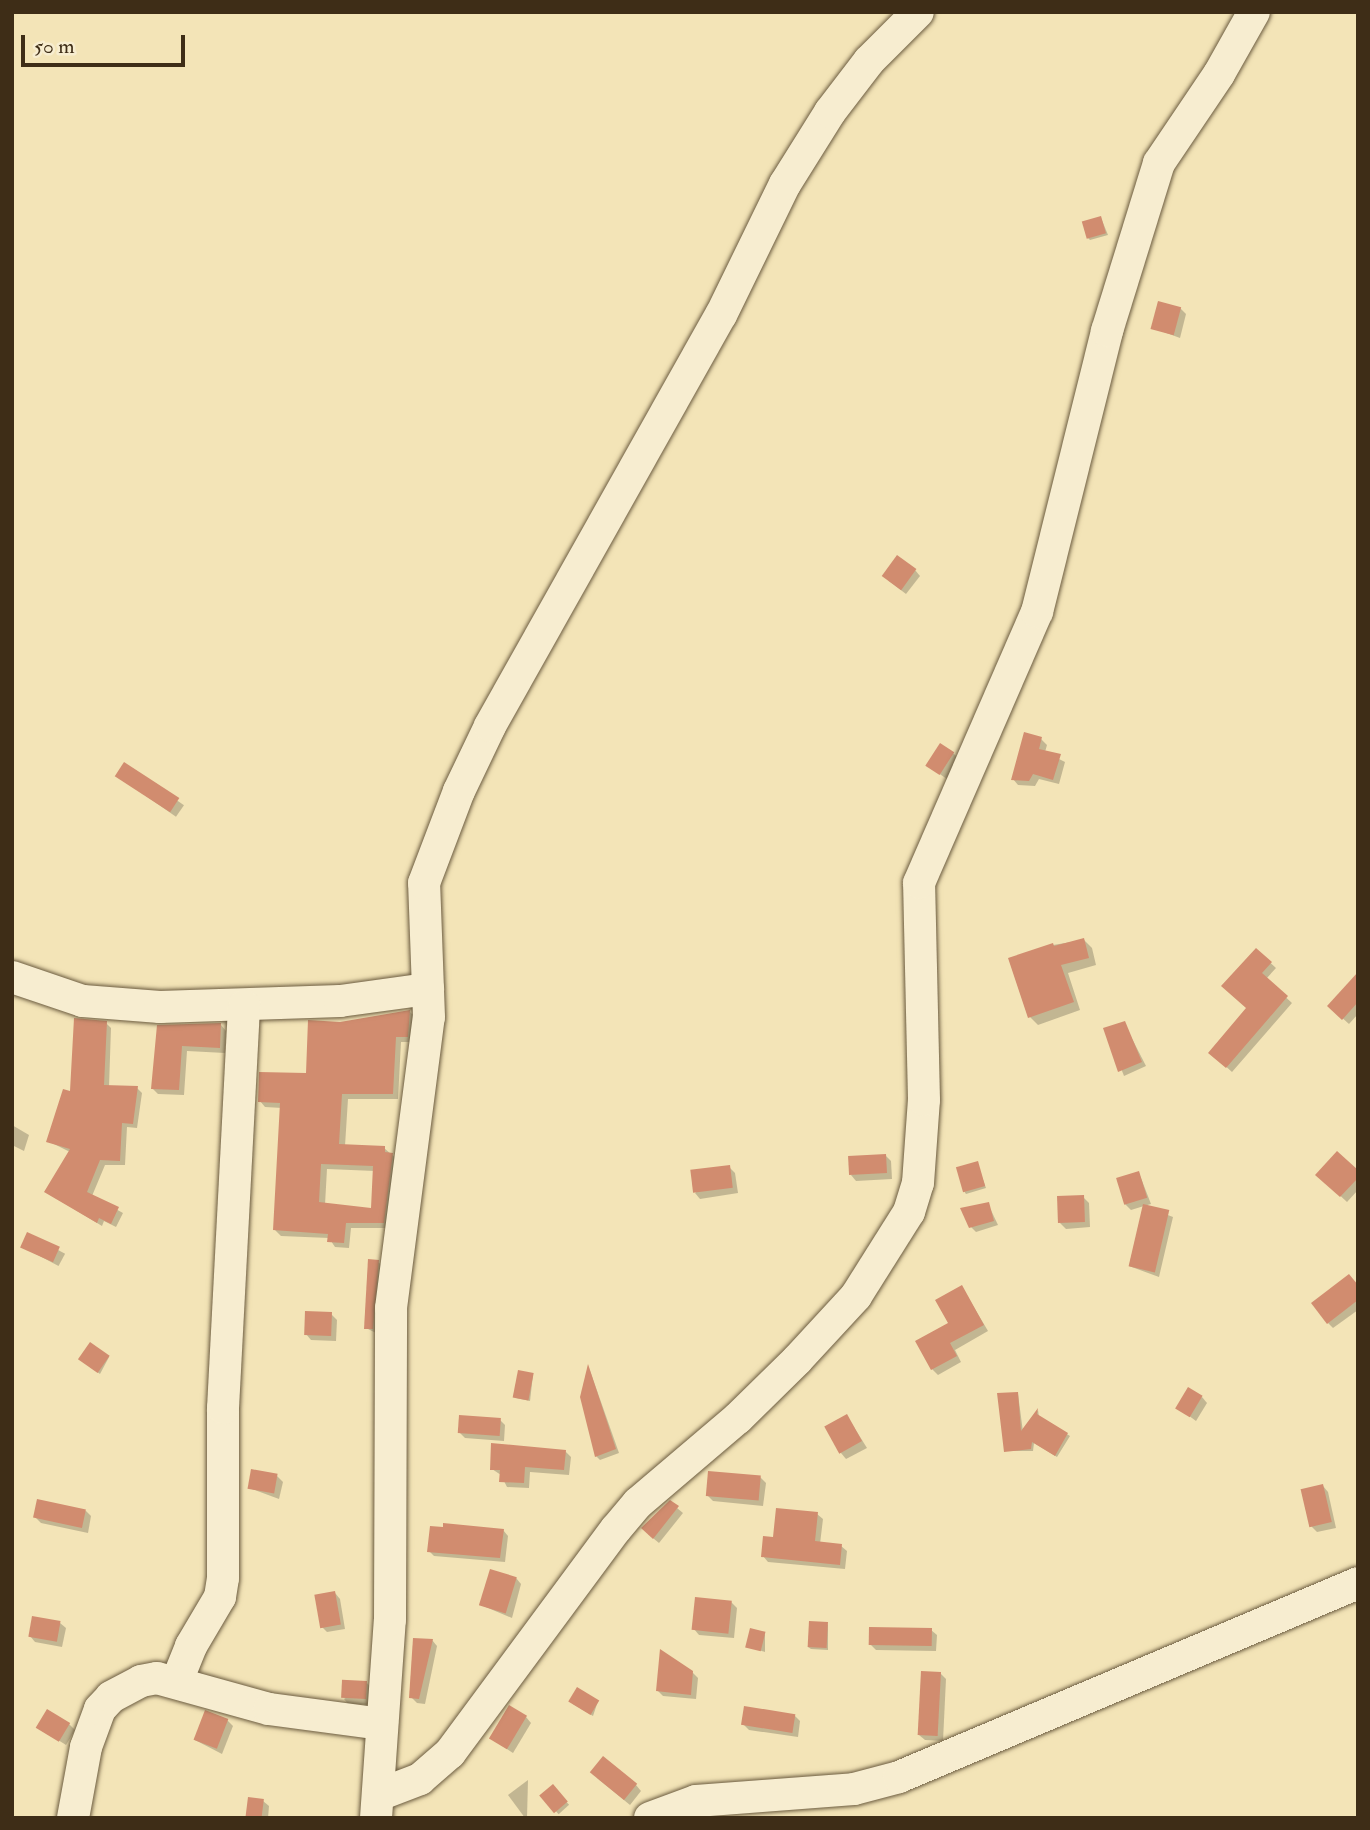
<!DOCTYPE html>
<html>
<head>
<meta charset="utf-8">
<style>
	body { margin:0 }
	#map { position:relative; width:1370px; height:1830px; overflow:hidden; background:#f3e4b7; font-family:"IM FELL Double Pica",serif }
	div>[style] { position:absolute }
	.shadow>* { inset:0; background:#0003; transform-origin:0 0 }
	.building>* { inset:0; background:#d18c6f; transform-origin:0 0 }
	.roads { filter:drop-shadow(0 0 2px #6b5b3f) drop-shadow(0 0 2px #6b5b3f) }
	.minor>* { height:32px; margin:-16px; padding:0 16px; transform-origin:16px; border-radius:16px; background:#f7edd0 }
	span { translate:-50% -50%; white-space:nowrap; text-align:center; line-height:1.15; -webkit-text-stroke:7px #f7edd0; paint-order:stroke }
	.frame { position:absolute; inset:0; border:14px solid #3e2d17; pointer-events:none }
	.scale { position:absolute; left:21px; top:35px; width:164px; height:32px; box-sizing:border-box; border:4px solid #3e2d17; border-top:0; padding-left:9px; font-size:21px; line-height:24px; white-space:nowrap; color:#3e2d17; -webkit-text-stroke:5px #f7edd0; paint-order:stroke }
</style>
</head>
<body>
<div id="map">
	<div class="shadow">
		<i style="clip-path:polygon(1101px 218px,1108px 235px,1090px 240px,1088px 238px)"></i>
		<i style="clip-path:polygon(1180px 308px,1186px 314px,1180px 338px,1153px 328px)"></i>
		<i style="clip-path:polygon(915px 570px,920px 576px,906px 594px,889px 581px)"></i>
		<i style="clip-path:polygon(1041px 739px,1047px 745px,1045px 752px,1065px 762px,1059px 784px,1039px 779px,1035px 786px,1018px 785px,1013px 779px)"></i>
		<i style="clip-path:polygon(953px 753px,959px 759px,947px 779px,928px 766px)"></i>
		<i style="left:125px;top:764px;width:72px;height:14px;rotate:35deg"></i>
		<i style="clip-path:polygon(1084px 940px,1092px 948px,1096px 965px,1068px 973px,1080px 1010px,1038px 1025px,1030px 1017px,1053px 945px)"></i>
		<i style="clip-path:polygon(1256px 950px,1276px 968px,1266px 979px,1292px 1003px,1232px 1072px,1210px 1052px,1249px 1009px)"></i>
		<i style="clip-path:polygon(1358px 974px,1358px 1014px,1349px 1024px,1329px 1006px)"></i>
		<i style="clip-path:polygon(evenodd,410px 1012px,415px 1017px,413px 1042px,401px 1042px,398px 1099px,348px 1099px,345px 1146px,384px 1148px,398px 1160px,389px 1228px,351px 1228px,349px 1248px,335px 1247px,329px 1238px,281px 1236px,275px 1230px,282px 1108px,265px 1107px,260px 1101px,307px 1075px,340px 1024px,410px 1012px,327px 1169px,375px 1171px,373px 1209px,325px 1205px,327px 1169px)"></i>
		<i style="clip-path:polygon(106px 1023px,111px 1028px,109px 1087px,137px 1088px,142px 1093px,137px 1128px,127px 1127px,125px 1165px,105px 1165px,92px 1196px,123px 1213px,116px 1227px,104px 1221px,102px 1226px,46px 1192px,70px 1152px,48px 1141px)"></i>
		<i style="clip-path:polygon(1124px 1023px,1146px 1066px,1124px 1076px,1106px 1029px)"></i>
		<i style="clip-path:polygon(221px 1025px,226px 1031px,225px 1053px,187px 1051px,184px 1095px,158px 1094px,152px 1088px,159px 1027px)"></i>
		<i style="clip-path:polygon(12px 1125px,29px 1135px,24px 1151px,12px 1145px)"></i>
		<i style="clip-path:polygon(886px 1156px,891px 1161px,892px 1179px,856px 1181px,851px 1175px)"></i>
		<i style="clip-path:polygon(977px 1163px,986px 1188px,966px 1194px,964px 1191px)"></i>
		<i style="clip-path:polygon(729px 1167px,735px 1173px,738px 1193px,700px 1199px,695px 1193px)"></i>
		<i style="clip-path:polygon(1358px 1172px,1358px 1190px,1347px 1202px,1318px 1175px)"></i>
		<i style="clip-path:polygon(1139px 1173px,1151px 1204px,1144px 1206px,1173px 1217px,1159px 1277px,1129px 1266px,1144px 1206px,1131px 1210px,1125px 1204px)"></i>
		<i style="clip-path:polygon(1083px 1197px,1089px 1203px,1090px 1227px,1066px 1229px,1060px 1223px)"></i>
		<i style="clip-path:polygon(988px 1204px,998px 1225px,976px 1232px,971px 1227px)"></i>
		<i style="left:28px;top:1234px;width:42px;height:14px;rotate:28deg"></i>
		<i style="clip-path:polygon(378px 1262px,384px 1267px,378px 1334px,366px 1328px)"></i>
		<i style="clip-path:polygon(1358px 1286px,1358px 1310px,1333px 1328px,1328px 1323px)"></i>
		<i style="clip-path:polygon(962px 1287px,988px 1331px,955px 1350px,961px 1362px,938px 1375px,932px 1369px)"></i>
		<i style="clip-path:polygon(331px 1314px,337px 1320px,336px 1341px,311px 1340px,306px 1334px)"></i>
		<i style="clip-path:polygon(109px 1357px,100px 1374px,82px 1361px)"></i>
		<i style="clip-path:polygon(589px 1368px,619px 1453px,600px 1460px,596px 1456px)"></i>
		<i style="clip-path:polygon(533px 1375px,530px 1401px,516px 1398px,513px 1396px)"></i>
		<i style="clip-path:polygon(1018px 1394px,1023px 1432px,1038px 1410px,1039px 1417px,1070px 1436px,1057px 1457px,1034px 1443px,1033px 1451px,1006px 1451px)"></i>
		<i style="clip-path:polygon(1202px 1397px,1207px 1403px,1196px 1421px,1177px 1407px)"></i>
		<i style="clip-path:polygon(847px 1416px,867px 1448px,846px 1459px,841px 1453px)"></i>
		<i style="clip-path:polygon(500px 1420px,505px 1425px,504px 1441px,465px 1438px,459px 1432px)"></i>
		<i style="clip-path:polygon(565px 1451px,571px 1457px,569px 1475px,530px 1472px,529px 1488px,507px 1487px,501px 1475px,492px 1469px)"></i>
		<i style="clip-path:polygon(277px 1476px,283px 1482px,279px 1499px,249px 1488px)"></i>
		<i style="clip-path:polygon(760px 1477px,766px 1483px,763px 1506px,713px 1501px,707px 1495px)"></i>
		<i style="clip-path:polygon(1323px 1486px,1328px 1492px,1336px 1528px,1317px 1532px,1311px 1526px)"></i>
		<i style="clip-path:polygon(677px 1508px,683px 1513px,659px 1543px,648px 1534px)"></i>
		<i style="clip-path:polygon(86px 1511px,91px 1516px,88px 1533px,41px 1523px,35px 1517px)"></i>
		<i style="clip-path:polygon(817px 1514px,823px 1519px,820px 1544px,841px 1546px,847px 1551px,845px 1569px,768px 1562px,763px 1556px,774px 1539px)"></i>
		<i style="clip-path:polygon(503px 1530px,508px 1536px,505px 1562px,434px 1556px,429px 1551px)"></i>
		<i style="clip-path:polygon(516px 1578px,521px 1584px,512px 1618px,481px 1605px)"></i>
		<i style="clip-path:polygon(335px 1593px,340px 1599px,345px 1629px,327px 1632px,322px 1627px)"></i>
		<i style="clip-path:polygon(731px 1602px,737px 1608px,734px 1638px,699px 1635px,694px 1629px)"></i>
		<i style="clip-path:polygon(60px 1623px,66px 1628px,62px 1647px,35px 1642px,30px 1636px)"></i>
		<i style="clip-path:polygon(828px 1624px,828px 1650px,811px 1649px,808px 1647px)"></i>
		<i style="clip-path:polygon(931px 1630px,937px 1635px,936px 1651px,876px 1650px,870px 1644px)"></i>
		<i style="clip-path:polygon(765px 1634px,765px 1652px,747px 1646px)"></i>
		<i style="clip-path:polygon(432px 1640px,437px 1646px,425px 1704px,417px 1703px,411px 1697px)"></i>
		<i style="clip-path:polygon(692px 1672px,698px 1678px,696px 1699px,663px 1696px,658px 1691px)"></i>
		<i style="clip-path:polygon(940px 1673px,946px 1679px,943px 1741px,925px 1740px,919px 1735px)"></i>
		<i style="clip-path:polygon(367px 1683px,372px 1689px,371px 1704px,349px 1705px,344px 1699px)"></i>
		<i style="clip-path:polygon(598px 1701px,593px 1716px,573px 1704px)"></i>
		<i style="clip-path:polygon(794px 1715px,800px 1721px,798px 1737px,749px 1730px,743px 1724px)"></i>
		<i style="clip-path:polygon(526px 1717px,531px 1723px,513px 1753px,490px 1738px)"></i>
		<i style="clip-path:polygon(227px 1720px,233px 1726px,222px 1754px,195px 1740px)"></i>
		<i style="clip-path:polygon(69px 1724px,75px 1730px,66px 1745px,39px 1728px)"></i>
		<i style="clip-path:polygon(597px 1778px,636px 1785px,641px 1791px,630px 1805px)"></i>
		<i style="clip-path:polygon(528px 1780px,527px 1818px,525px 1818px,508px 1795px)"></i>
		<i style="left:553px;top:1787px;width:24px;height:14px;rotate:48deg"></i>
		<i style="clip-path:polygon(263px 1801px,269px 1806px,268px 1818px,248px 1818px)"></i>
	</div>
	<div class="building">
		<i style="left:1101px;top:216px;width:18px;height:20px;rotate:74deg"></i>
		<i style="left:1158px;top:301px;width:24px;height:29px;rotate:15deg"></i>
		<i style="left:897px;top:555px;width:24px;height:26px;rotate:36deg"></i>
		<i style="clip-path:polygon(1024px 732px,1042px 737px,1039px 749px,1061px 754px,1053px 780px,1033px 774px,1029px 781px,1011px 780px)"></i>
		<i style="left:940px;top:743px;width:17px;height:27px;rotate:33deg"></i>
		<i style="left:124px;top:762px;width:66px;height:17px;rotate:33deg"></i>
		<i style="clip-path:polygon(1084px 938px,1089px 958px,1061px 965px,1074px 1002px,1028px 1018px,1008px 958px,1053px 943px,1054px 946px)"></i>
		<i style="clip-path:polygon(1256px 948px,1272px 962px,1262px 973px,1288px 996px,1226px 1068px,1208px 1053px,1246px 1008px,1221px 986px)"></i>
		<i style="clip-path:polygon(1358px 972px,1358px 1002px,1342px 1020px,1327px 1006px)"></i>
		<i style="clip-path:polygon(evenodd,410px 1010px,408px 1037px,396px 1037px,393px 1094px,342px 1094px,339px 1144px,385px 1146px,385px 1152px,393px 1153px,384px 1223px,346px 1223px,344px 1243px,327px 1242px,328px 1234px,273px 1230px,280px 1103px,258px 1102px,259px 1072px,306px 1073px,308px 1020px,340px 1022px,410px 1010px,321px 1164px,373px 1166px,371px 1208px,319px 1202px,321px 1164px)"></i>
		<i style="clip-path:polygon(74px 1018px,107px 1021px,104px 1085px,138px 1086px,133px 1124px,122px 1123px,120px 1161px,100px 1160px,87px 1192px,119px 1207px,111px 1224px,99px 1218px,97px 1223px,44px 1192px,70px 1149px,46px 1142px,63px 1089px,70px 1091px)"></i>
		<i style="clip-path:polygon(1125px 1021px,1142px 1062px,1118px 1072px,1103px 1028px)"></i>
		<i style="clip-path:polygon(221px 1023px,220px 1048px,182px 1046px,179px 1090px,151px 1089px,157px 1025px)"></i>
		<i style="clip-path:polygon(1337px 1151px,1358px 1170px,1358px 1178px,1340px 1197px,1315px 1175px)"></i>
		<i style="left:886px;top:1154px;width:19px;height:38px;rotate:87deg"></i>
		<i style="left:978px;top:1161px;width:26px;height:23px;rotate:74deg"></i>
		<i style="left:730px;top:1165px;width:23px;height:40px;rotate:83deg"></i>
		<i style="left:1139px;top:1171px;width:28px;height:24px;rotate:73deg"></i>
		<i style="left:1084px;top:1195px;width:27px;height:27px;rotate:88deg"></i>
		<i style="clip-path:polygon(989px 1202px,994px 1221px,969px 1228px,960px 1208px)"></i>
		<i style="left:1143px;top:1204px;width:27px;height:64px;rotate:13deg"></i>
		<i style="left:27px;top:1232px;width:36px;height:17px;rotate:24deg"></i>
		<i style="clip-path:polygon(368px 1259px,379px 1260px,373px 1329px,364px 1329px)"></i>
		<i style="clip-path:polygon(1349px 1274px,1358px 1285px,1358px 1300px,1327px 1324px,1311px 1303px)"></i>
		<i style="clip-path:polygon(962px 1285px,984px 1325px,950px 1343px,957px 1356px,931px 1370px,915px 1341px,948px 1323px,935px 1300px)"></i>
		<i style="left:305px;top:1311px;width:27px;height:24px;rotate:2deg"></i>
		<i style="left:90px;top:1342px;width:24px;height:21px;rotate:35deg"></i>
		<i style="clip-path:polygon(588px 1364px,616px 1449px,595px 1457px,580px 1397px)"></i>
		<i style="left:518px;top:1370px;width:16px;height:28px;rotate:11deg"></i>
		<i style="left:1188px;top:1387px;width:17px;height:25px;rotate:31deg"></i>
		<i style="clip-path:polygon(1018px 1392px,1021px 1431px,1038px 1408px,1037px 1414px,1068px 1433px,1055px 1456px,1032px 1442px,1031px 1449px,1004px 1452px,997px 1393px)"></i>
		<i style="left:847px;top:1414px;width:31px;height:26px;rotate:61deg"></i>
		<i style="left:459px;top:1415px;width:42px;height:18px;rotate:4deg"></i>
		<i style="clip-path:polygon(491px 1443px,566px 1450px,564px 1470px,525px 1467px,524px 1483px,499px 1482px,500px 1470px,490px 1470px)"></i>
		<i style="left:251px;top:1469px;width:27px;height:20px;rotate:10deg"></i>
		<i style="left:708px;top:1471px;width:53px;height:25px;rotate:5deg"></i>
		<i style="left:1323px;top:1484px;width:39px;height:23px;rotate:77deg"></i>
		<i style="left:37px;top:1499px;width:50px;height:19px;rotate:12deg"></i>
		<i style="clip-path:polygon(670px 1500px,679px 1506px,653px 1539px,641px 1528px)"></i>
		<i style="clip-path:polygon(776px 1508px,818px 1512px,815px 1541px,842px 1544px,840px 1565px,761px 1557px,763px 1536px,773px 1537px)"></i>
		<i style="clip-path:polygon(443px 1523px,504px 1529px,500px 1558px,427px 1552px,430px 1526px,443px 1527px)"></i>
		<i style="left:490px;top:1569px;width:28px;height:38px;rotate:17deg"></i>
		<i style="left:335px;top:1591px;width:34px;height:21px;rotate:80deg"></i>
		<i style="left:695px;top:1597px;width:37px;height:33px;rotate:6deg"></i>
		<i style="left:32px;top:1616px;width:29px;height:21px;rotate:10deg"></i>
		<i style="left:809px;top:1621px;width:19px;height:26px;rotate:3deg"></i>
		<i style="left:869px;top:1627px;width:63px;height:18px;rotate:1deg"></i>
		<i style="left:750px;top:1628px;width:16px;height:20px;rotate:14deg"></i>
		<i style="clip-path:polygon(413px 1638px,433px 1639px,419px 1699px,409px 1698px)"></i>
		<i style="clip-path:polygon(660px 1649px,693px 1671px,691px 1695px,656px 1691px)"></i>
		<i style="left:921px;top:1671px;width:20px;height:64px;rotate:3deg"></i>
		<i style="left:367px;top:1681px;width:18px;height:25px;rotate:93deg"></i>
		<i style="left:577px;top:1687px;width:26px;height:17px;rotate:31deg"></i>
		<i style="left:509px;top:1705px;width:21px;height:39px;rotate:31deg"></i>
		<i style="left:744px;top:1706px;width:52px;height:19px;rotate:9deg"></i>
		<i style="left:47px;top:1709px;width:27px;height:22px;rotate:31deg"></i>
		<i style="left:205px;top:1710px;width:25px;height:32px;rotate:21deg"></i>
		<i style="left:603px;top:1756px;width:44px;height:21px;rotate:39deg"></i>
		<i style="left:553px;top:1784px;width:23px;height:18px;rotate:50deg"></i>
		<i style="left:248px;top:1797px;width:16px;height:21px;rotate:7deg"></i>
	</div>
	<div class="roads">
		<div class="minor">
			<i style="left:12px;top:977px;width:75px;rotate:18.7deg"></i>
			<i style="left:83px;top:1001px;width:77px;rotate:4.5deg"></i>
			<i style="left:160px;top:1007px;width:180px;rotate:-1.9deg"></i>
			<i style="left:340px;top:1001px;width:89px;rotate:-7.8deg"></i>
			<i style="left:177px;top:1681px;width:38px;rotate:-68deg"></i>
			<i style="left:191px;top:1646px;width:57px;rotate:-59.4deg"></i>
			<i style="left:220px;top:1597px;width:19px;rotate:-81deg"></i>
			<i style="left:223px;top:1578px;width:170px;rotate:-90deg"></i>
			<i style="left:223px;top:1408px;width:403px;rotate:-87deg"></i>
			<i style="left:381px;top:1794px;width:42px;rotate:-21deg"></i>
			<i style="left:420px;top:1779px;width:40px;rotate:-41deg"></i>
			<i style="left:450px;top:1753px;width:279px;rotate:-53.5deg"></i>
			<i style="left:616px;top:1529px;width:34px;rotate:-50deg"></i>
			<i style="left:638px;top:1503px;width:131px;rotate:-40.4deg"></i>
			<i style="left:738px;top:1418px;width:83px;rotate:-44.5deg"></i>
			<i style="left:797px;top:1360px;width:87px;rotate:-47.3deg"></i>
			<i style="left:856px;top:1296px;width:99px;rotate:-57.8deg"></i>
			<i style="left:909px;top:1212px;width:30px;rotate:-73deg"></i>
			<i style="left:918px;top:1183px;width:83px;rotate:-85.9deg"></i>
			<i style="left:924px;top:1100px;width:217px;rotate:-91.3deg"></i>
			<i style="left:919px;top:883px;width:296px;rotate:-66.5deg"></i>
			<i style="left:1037px;top:612px;width:290px;rotate:-76deg"></i>
			<i style="left:1107px;top:331px;width:176px;rotate:-72.8deg"></i>
			<i style="left:1159px;top:163px;width:107px;rotate:-56deg"></i>
			<i style="left:1219px;top:74px;width:71px;rotate:-60.6deg"></i>
			<i style="left:73px;top:1818px;width:72px;rotate:-79.6deg"></i>
			<i style="left:86px;top:1747px;width:40px;rotate:-69.8deg"></i>
			<i style="left:100px;top:1709px;width:16px;rotate:-47deg"></i>
			<i style="left:111px;top:1697px;width:34px;rotate:-28deg"></i>
			<i style="left:141px;top:1681px;width:16px;rotate:-11deg"></i>
			<i style="left:157px;top:1678px;width:116px;rotate:15.5deg"></i>
			<i style="left:269px;top:1709px;width:114px;rotate:7.6deg"></i>
			<i style="left:376px;top:1818px;width:198px;rotate:-86deg"></i>
			<i style="left:390px;top:1620px;width:312px;rotate:-89.8deg"></i>
			<i style="left:391px;top:1308px;width:293px;rotate:-82.6deg"></i>
			<i style="left:429px;top:1017px;width:134px;rotate:-92.1deg"></i>
			<i style="left:424px;top:883px;width:98px;rotate:-69.2deg"></i>
			<i style="left:459px;top:791px;width:72px;rotate:-64.5deg"></i>
			<i style="left:490px;top:726px;width:471px;rotate:-60.7deg"></i>
			<i style="left:721px;top:315px;width:146px;rotate:-64deg"></i>
			<i style="left:785px;top:184px;width:85px;rotate:-58deg"></i>
			<i style="left:830px;top:112px;width:64px;rotate:-52.6deg"></i>
			<i style="left:869px;top:61px;width:69px;rotate:-45deg"></i>
			<i style="left:650px;top:1818px;width:49px;rotate:-20.3deg"></i>
			<i style="left:696px;top:1801px;width:158px;rotate:-4.3deg"></i>
			<i style="left:854px;top:1789px;width:47px;rotate:-14.9deg"></i>
			<i style="left:899px;top:1777px;width:498px;rotate:-22.9deg"></i>
		</div>
	</div>
	<div class="frame"></div>
	<div class="scale">50 m</div>
</div>
</body>
</html>
